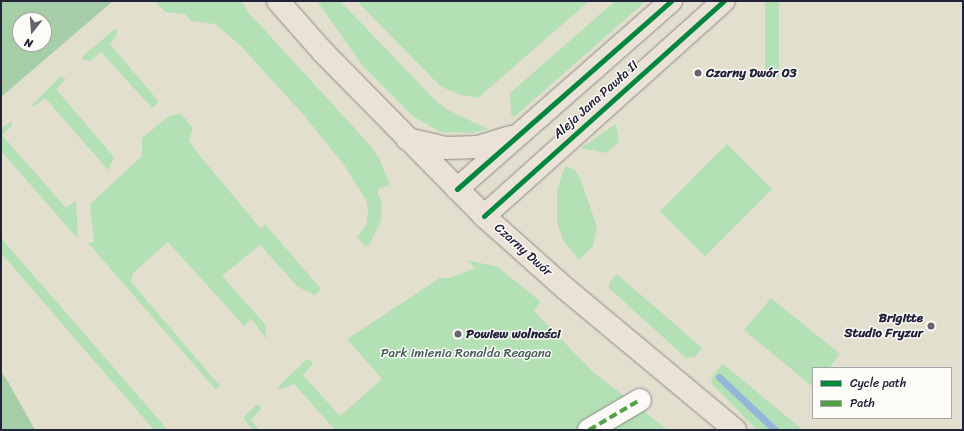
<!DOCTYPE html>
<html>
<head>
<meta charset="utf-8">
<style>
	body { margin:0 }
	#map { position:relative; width:964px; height:431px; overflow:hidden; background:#e3dfce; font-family:Sriracha,sans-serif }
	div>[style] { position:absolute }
	.green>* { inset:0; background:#b4e0b5; transform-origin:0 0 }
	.forest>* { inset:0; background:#a5cda7 }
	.stream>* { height:7px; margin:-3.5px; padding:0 3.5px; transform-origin:3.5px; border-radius:3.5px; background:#95b6d9 }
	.roads { filter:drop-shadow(0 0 1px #8c8a85) drop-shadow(0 0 1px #8c8a85) }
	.minor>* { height:22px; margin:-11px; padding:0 11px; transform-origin:11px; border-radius:11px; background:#fbfaf8 }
	.major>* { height:22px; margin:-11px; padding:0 11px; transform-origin:11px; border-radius:11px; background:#eae2d6 }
	.quiet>* { height:4px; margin-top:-2px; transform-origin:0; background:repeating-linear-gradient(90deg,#50a245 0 8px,transparent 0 12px) }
	.cycleway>* { height:5px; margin:-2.5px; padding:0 2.5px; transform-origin:2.5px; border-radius:2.5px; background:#00873e }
	.dots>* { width:11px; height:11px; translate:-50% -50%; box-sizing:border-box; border:2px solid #fdfcf7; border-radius:50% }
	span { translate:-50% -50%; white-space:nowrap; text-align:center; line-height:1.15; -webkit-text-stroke:3px #fdfcf7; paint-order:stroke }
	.poi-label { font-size:13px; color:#22223b; font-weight:700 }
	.left { translate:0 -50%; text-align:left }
	.right { translate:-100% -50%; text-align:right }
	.street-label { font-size:13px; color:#22223b }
	.park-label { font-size:13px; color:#425b5a }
	.frame { position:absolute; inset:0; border:2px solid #22223b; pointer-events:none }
	.legend { position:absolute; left:812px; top:367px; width:140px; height:52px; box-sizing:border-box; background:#fdfcf7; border:1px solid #a5a5ac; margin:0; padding:5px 7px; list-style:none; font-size:12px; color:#22223b }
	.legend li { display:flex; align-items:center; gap:8px; height:20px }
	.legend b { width:20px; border:1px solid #a5a5ac }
	.north { position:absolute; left:12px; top:12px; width:40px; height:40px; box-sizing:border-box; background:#fdfcf7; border:1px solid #a5a5ac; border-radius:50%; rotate:197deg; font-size:11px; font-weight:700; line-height:16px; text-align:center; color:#22223b }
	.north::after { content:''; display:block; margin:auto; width:14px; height:18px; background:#66646e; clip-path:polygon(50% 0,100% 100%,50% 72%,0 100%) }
</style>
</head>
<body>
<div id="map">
	<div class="green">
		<i style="clip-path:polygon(155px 1px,242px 1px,248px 12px,369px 144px,379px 158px,390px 185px,377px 190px,382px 204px,381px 221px,369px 245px,366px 247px,357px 237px,366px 226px,368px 211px,366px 200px,344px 165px,302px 113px,239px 44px,215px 24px,191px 21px,185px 14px,165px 12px)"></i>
		<i style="clip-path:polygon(317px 1px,340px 1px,436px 101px,448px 110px,488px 129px,472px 133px,441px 132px,414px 117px,363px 66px)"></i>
		<i style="clip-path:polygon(357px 1px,589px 1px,478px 98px,458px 94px,440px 86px)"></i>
		<i style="clip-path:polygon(615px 1px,646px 1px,514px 117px,511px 114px,510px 93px)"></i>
		<i style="left:765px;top:1px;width:14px;height:77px"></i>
		<i style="clip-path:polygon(115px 29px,117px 30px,116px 36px,110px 44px,159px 102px,152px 108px,101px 52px,90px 61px,83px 60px,83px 56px)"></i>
		<i style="clip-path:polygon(61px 76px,66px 79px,56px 89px,114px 157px,108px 170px,45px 98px,35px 106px,31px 106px)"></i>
		<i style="clip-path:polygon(181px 114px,193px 128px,189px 140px,196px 151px,261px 229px,265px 224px,321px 289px,315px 295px,298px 287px,260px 245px,222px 276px,265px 324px,267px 339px,251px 319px,244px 326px,168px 242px,133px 273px,131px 282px,220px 386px,216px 390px,88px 243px,94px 242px,90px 204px,142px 156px,142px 138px,169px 116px)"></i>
		<i style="clip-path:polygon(12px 121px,12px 126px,2px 135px,66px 208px,76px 200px,78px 239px,1px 151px,1px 128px)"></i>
		<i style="clip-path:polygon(616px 124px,619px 142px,606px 153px,581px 148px)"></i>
		<i style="left:727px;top:144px;width:64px;height:95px;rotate:45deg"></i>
		<i style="clip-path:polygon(565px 166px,573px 169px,579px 175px,597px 227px,593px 246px,579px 260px,563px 240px,557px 222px,557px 190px)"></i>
		<i style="clip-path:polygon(1px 238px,168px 430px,154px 430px,1px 253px)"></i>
		<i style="clip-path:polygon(467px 260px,498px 267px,541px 302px,534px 311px,593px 372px,668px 430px,335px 430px,294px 384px,280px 390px,278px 387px,306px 360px,310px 360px,313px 364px,303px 375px,340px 416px,382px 379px,347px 339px,440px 278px,450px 278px,475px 268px)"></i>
		<i style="clip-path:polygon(617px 274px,702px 348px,695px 357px,686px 358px,609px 288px,609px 283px)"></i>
		<i style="clip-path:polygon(771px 298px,840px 354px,829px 368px,813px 368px,813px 387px,744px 330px)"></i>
		<i style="clip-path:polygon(723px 364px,803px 430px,757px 430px,711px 383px,713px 375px)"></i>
		<i style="clip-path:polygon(256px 405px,260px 405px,261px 409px,251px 420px,259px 430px,253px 430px,243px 418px)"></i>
	</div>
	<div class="forest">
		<i style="clip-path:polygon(evenodd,1px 1px,113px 1px,1px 97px,1px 1px,20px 20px,44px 20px,44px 44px,20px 44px,20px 20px)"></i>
		<i style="clip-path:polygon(1px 372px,7px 380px,35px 430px,1px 430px)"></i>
	</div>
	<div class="stream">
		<i style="left:719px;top:377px;width:77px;rotate:43.4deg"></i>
	</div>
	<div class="roads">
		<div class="minor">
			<i style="left:589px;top:430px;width:59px;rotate:-30.5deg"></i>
		</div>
		<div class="major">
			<i style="left:278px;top:1px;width:68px;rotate:48.6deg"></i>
			<i style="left:323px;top:52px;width:230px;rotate:45.5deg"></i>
			<i style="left:484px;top:216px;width:110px;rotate:41.7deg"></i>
			<i style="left:566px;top:289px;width:220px;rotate:39.8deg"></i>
			<i style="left:407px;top:139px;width:40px;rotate:13deg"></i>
			<i style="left:446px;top:148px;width:32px;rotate:-2deg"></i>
			<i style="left:478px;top:147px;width:34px;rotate:-17deg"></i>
			<i style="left:457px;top:189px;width:285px;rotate:-41.3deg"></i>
			<i style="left:484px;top:216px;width:322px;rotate:-41.9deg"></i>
		</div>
	</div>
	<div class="quiet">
		<i style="left:589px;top:430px;width:59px;rotate:-30.5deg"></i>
	</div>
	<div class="cycleway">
		<i style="left:457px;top:189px;width:285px;rotate:-41.3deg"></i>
		<i style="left:484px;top:216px;width:322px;rotate:-41.9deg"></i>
	</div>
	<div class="dots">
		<i style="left:698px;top:73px;background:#66646e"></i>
		<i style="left:931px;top:326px;background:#66646e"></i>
		<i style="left:458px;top:334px;background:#66646e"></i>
	</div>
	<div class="poi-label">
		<span class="left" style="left:706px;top:73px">Czarny Dwór 03</span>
		<span class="right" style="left:923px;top:326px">Brigitte<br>Studio Fryzur</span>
		<span class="left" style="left:466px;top:334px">Powiew wolności</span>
	</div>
	<div class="street-label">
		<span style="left:596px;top:100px;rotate:-42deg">Aleja Jana Pawła II</span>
		<span style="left:523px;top:250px;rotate:42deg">Czarny Dwór</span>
	</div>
	<div class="park-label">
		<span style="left:466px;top:353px">Park imienia Ronalda Reagana</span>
	</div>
	<div class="frame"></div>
	<ul class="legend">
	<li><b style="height:5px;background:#00873e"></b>Cycle path</li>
	<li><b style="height:5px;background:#50a245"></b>Path</li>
	</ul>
	<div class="north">N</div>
</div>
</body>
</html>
